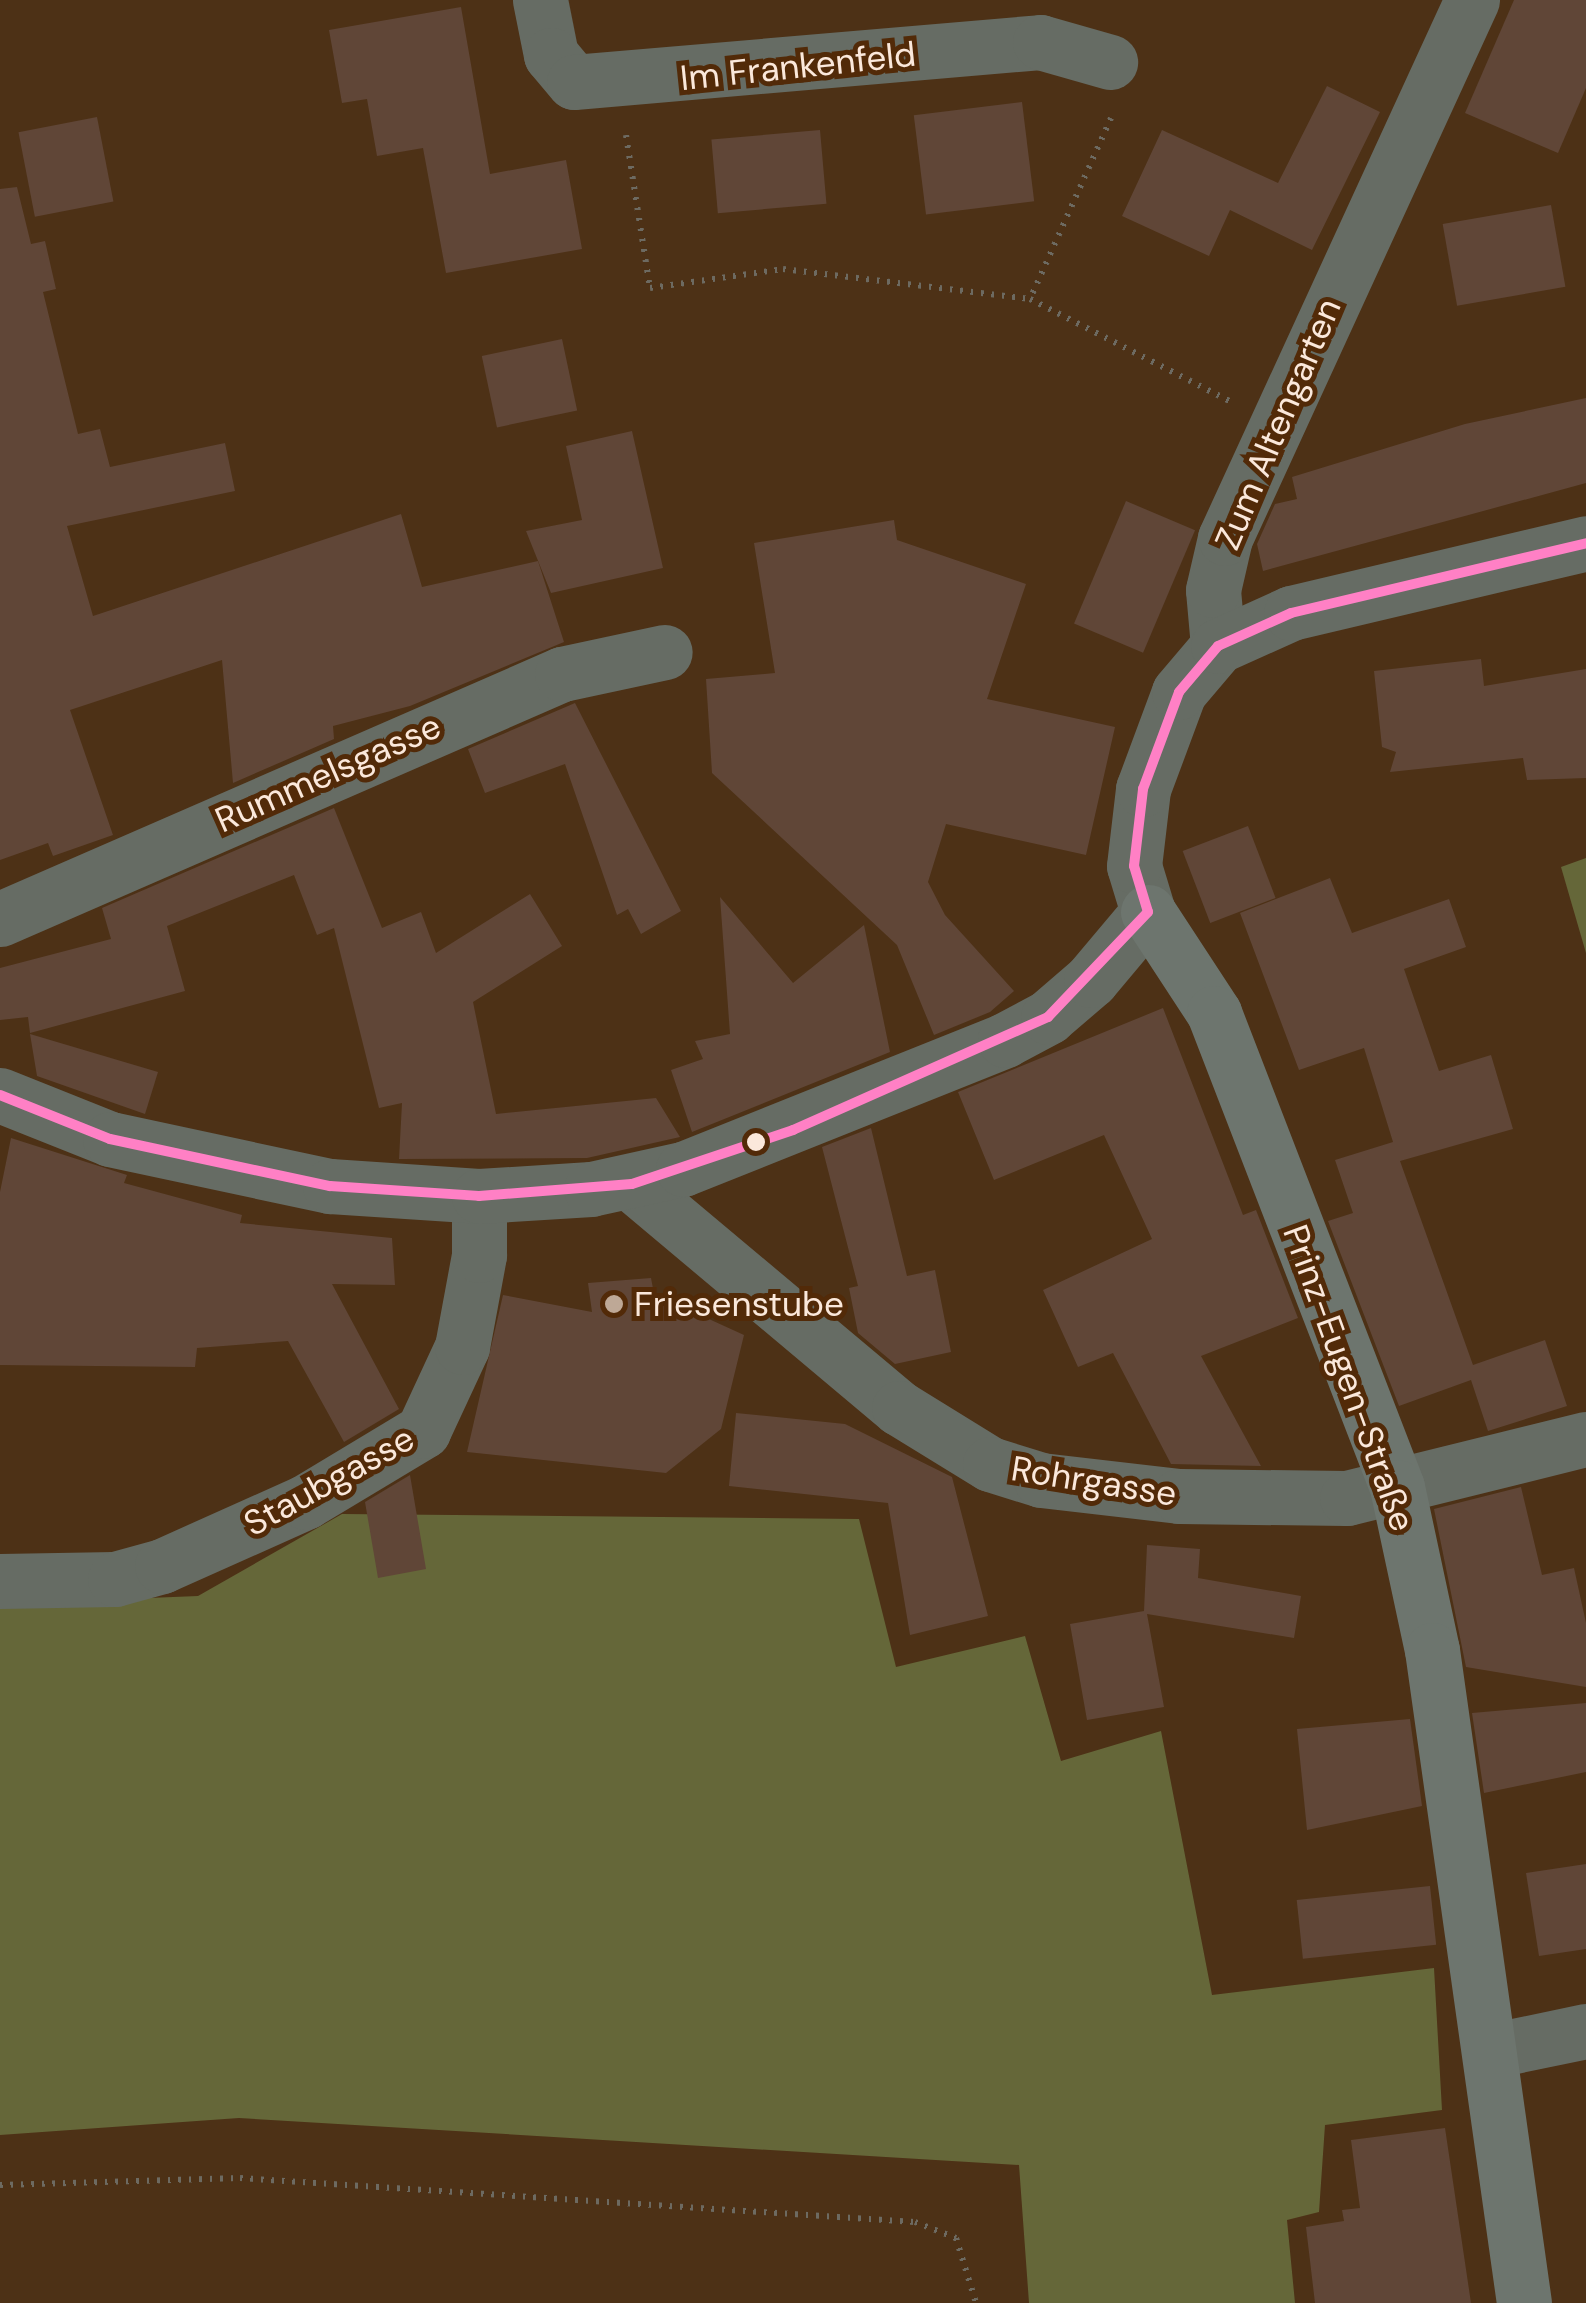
<!DOCTYPE html>
<html>
<head>
<meta charset="utf-8">
<style>
	body { margin:0 }
	#map { position:relative; width:1586px; height:2303px; overflow:hidden; background:#4d3116; font-family:"DM Sans",sans-serif }
	div>[style] { position:absolute }
	.green>* { inset:0; background:#656739 }
	.building>* { inset:0; background:#604637; transform-origin:0 0 }
	.path>* { height:6px; margin-top:-3px; transform-origin:0; background:repeating-linear-gradient(90deg,#6d6a61 0 2.5px,transparent 0 10.5px) }
	.minor>* { height:55px; margin:-27.5px; padding:0 27.5px; transform-origin:27.5px; border-radius:27.5px; background:#666c64 }
	.tertiary>* { height:55px; margin:-27.5px; padding:0 27.5px; transform-origin:27.5px; border-radius:27.5px; background:#666c64 }
	.secondary>* { height:55px; margin:-27.5px; padding:0 27.5px; transform-origin:27.5px; border-radius:27.5px; background:#6d756e }
	.bus-1>* { height:10px; margin:-5px; padding:0 5px; transform-origin:5px; border-radius:5px; background:#ff80c5 }
	.dots>* { width:28px; height:28px; translate:-50% -50%; box-sizing:border-box; border:5px solid #522a08; border-radius:50% }
	span { translate:-50% -50%; white-space:nowrap; text-align:center; line-height:1.15; -webkit-text-stroke:10px #522a08; paint-order:stroke }
	.street-label { font-size:35px; color:#fbe8db }
	.poi-label { font-size:35px; color:#fbe8db }
	.left { translate:0 -50%; text-align:left }
</style>
</head>
<body>
<div id="map">
	<div class="green">
		<i style="clip-path:polygon(1586px 858px,1586px 953px,1561px 867px)"></i>
		<i style="clip-path:polygon(342px 1514px,859px 1519px,896px 1667px,1025px 1636px,1061px 1761px,1161px 1731px,1212px 1995px,1434px 1968px,1442px 2110px,1325px 2125px,1319px 2212px,1287px 2220px,1295px 2303px,1029px 2303px,1019px 2165px,239px 2118px,0 2135px,0 1604px,198px 1596px)"></i>
	</div>
	<div class="building">
		<i style="clip-path:polygon(1514px 0,1586px 0,1586px 88px,1558px 153px,1465px 113px)"></i>
		<i style="clip-path:polygon(461px 7px,490px 174px,566px 160px,582px 249px,446px 273px,423px 148px,377px 156px,367px 99px,342px 103px,329px 30px)"></i>
		<i style="clip-path:polygon(1327px 86px,1380px 112px,1312px 250px,1230px 210px,1209px 256px,1122px 216px,1162px 130px,1278px 183px)"></i>
		<i style="left:1022px;top:102px;width:100px;height:109px;rotate:83deg"></i>
		<i style="left:97px;top:117px;width:86px;height:80px;rotate:79deg"></i>
		<i style="left:820px;top:130px;width:74px;height:109px;rotate:85deg"></i>
		<i style="clip-path:polygon(17px 187px,31px 244px,45px 241px,56px 289px,43px 292px,78px 434px,100px 429px,110px 467px,225px 443px,235px 491px,67px 526px,93px 616px,401px 514px,422px 587px,538px 561px,564px 642px,410px 706px,333px 726px,334px 739px,233px 783px,222px 660px,70px 710px,113px 835px,53px 856px,48px 843px,0 860px,0 189px)"></i>
		<i style="left:1551px;top:205px;width:83px;height:110px;rotate:80deg"></i>
		<i style="left:562px;top:339px;width:73px;height:82px;rotate:78deg"></i>
		<i style="clip-path:polygon(1586px 398px,1586px 483px,1263px 571px,1257px 544px,1275px 504px,1297px 499px,1292px 477px,1465px 424px)"></i>
		<i style="clip-path:polygon(632px 431px,663px 568px,551px 593px,526px 531px,582px 520px,566px 446px)"></i>
		<i style="left:1126px;top:501px;width:75px;height:133px;rotate:23deg"></i>
		<i style="clip-path:polygon(894px 520px,897px 540px,1026px 584px,987px 699px,1115px 727px,1086px 855px,946px 824px,928px 882px,945px 915px,1014px 991px,990px 1012px,934px 1035px,897px 945px,712px 773px,706px 679px,775px 673px,754px 543px)"></i>
		<i style="clip-path:polygon(1481px 659px,1484px 686px,1586px 669px,1586px 778px,1527px 780px,1523px 758px,1390px 772px,1396px 752px,1382px 747px,1374px 671px)"></i>
		<i style="clip-path:polygon(575px 703px,681px 911px,641px 934px,628px 909px,617px 915px,565px 764px,485px 793px,468px 749px)"></i>
		<i style="clip-path:polygon(334px 808px,382px 928px,421px 912px,436px 953px,530px 894px,562px 946px,473px 1002px,496px 1114px,656px 1098px,680px 1137px,587px 1158px,399px 1159px,402px 1103px,379px 1108px,334px 928px,317px 935px,294px 875px,167px 926px,185px 991px,30px 1033px,28px 1017px,0 1020px,0 968px,111px 939px,102px 908px)"></i>
		<i style="left:1248px;top:826px;width:77px;height:70px;rotate:69deg"></i>
		<i style="clip-path:polygon(1330px 878px,1352px 933px,1449px 899px,1466px 947px,1404px 969px,1439px 1071px,1491px 1055px,1513px 1129px,1400px 1161px,1473px 1365px,1545px 1340px,1567px 1406px,1488px 1431px,1471px 1380px,1399px 1406px,1328px 1221px,1353px 1213px,1335px 1160px,1393px 1142px,1364px 1048px,1299px 1070px,1240px 913px)"></i>
		<i style="clip-path:polygon(720px 897px,793px 983px,864px 925px,890px 1052px,692px 1132px,671px 1070px,703px 1059px,695px 1041px,730px 1034px)"></i>
		<i style="clip-path:polygon(1163px 1008px,1243px 1215px,1256px 1210px,1298px 1318px,1201px 1356px,1261px 1466px,1171px 1464px,1113px 1353px,1078px 1367px,1043px 1290px,1152px 1239px,1104px 1135px,994px 1180px,958px 1092px)"></i>
		<i style="clip-path:polygon(30px 1034px,158px 1072px,145px 1114px,37px 1076px)"></i>
		<i style="clip-path:polygon(871px 1128px,907px 1276px,935px 1270px,951px 1352px,895px 1364px,858px 1333px,849px 1288px,858px 1286px,822px 1147px)"></i>
		<i style="clip-path:polygon(11px 1138px,127px 1175px,124px 1183px,242px 1215px,240px 1223px,392px 1238px,395px 1285px,332px 1284px,399px 1409px,344px 1442px,288px 1341px,197px 1348px,195px 1367px,0 1365px,0 1192px)"></i>
		<i style="clip-path:polygon(651px 1278px,654px 1294px,744px 1335px,721px 1429px,666px 1473px,467px 1452px,503px 1295px,592px 1312px,588px 1283px)"></i>
		<i style="clip-path:polygon(736px 1413px,845px 1424px,952px 1477px,988px 1616px,910px 1635px,888px 1503px,729px 1486px)"></i>
		<i style="clip-path:polygon(410px 1475px,426px 1569px,378px 1578px,365px 1502px)"></i>
		<i style="clip-path:polygon(1521px 1487px,1542px 1575px,1574px 1568px,1586px 1623px,1586px 1687px,1466px 1667px,1434px 1509px)"></i>
		<i style="clip-path:polygon(1147px 1545px,1200px 1549px,1198px 1578px,1301px 1596px,1294px 1638px,1147px 1614px,1164px 1707px,1087px 1720px,1070px 1624px,1144px 1611px)"></i>
		<i style="clip-path:polygon(1586px 1703px,1586px 1772px,1484px 1793px,1472px 1713px)"></i>
		<i style="clip-path:polygon(1410px 1719px,1422px 1806px,1307px 1830px,1297px 1729px)"></i>
		<i style="clip-path:polygon(1586px 1864px,1586px 1949px,1539px 1956px,1526px 1873px)"></i>
		<i style="left:1430px;top:1886px;width:59px;height:134px;rotate:84deg"></i>
		<i style="clip-path:polygon(1445px 2128px,1471px 2303px,1315px 2303px,1306px 2227px,1344px 2221px,1342px 2210px,1360px 2208px,1351px 2140px)"></i>
	</div>
	<div class="path">
		<i style="left:1111px;top:118px;width:198px;rotate:114.1deg"></i>
		<i style="left:1030px;top:299px;width:224px;rotate:27.1deg"></i>
		<i style="left:626px;top:135px;width:155px;rotate:81.1deg"></i>
		<i style="left:650px;top:288px;width:134px;rotate:-8.1deg"></i>
		<i style="left:783px;top:269px;width:249px;rotate:6.9deg"></i>
		<i style="left:0;top:2185px;width:240px;rotate:-1.7deg"></i>
		<i style="left:240px;top:2178px;width:676px;rotate:3.73deg"></i>
		<i style="left:915px;top:2222px;width:44px;rotate:21.3deg"></i>
		<i style="left:956px;top:2238px;width:68px;rotate:72.9deg"></i>
	</div>
	<div class="minor">
		<i style="left:540px;top:0;width:56px;rotate:78.7deg"></i>
		<i style="left:551px;top:55px;width:35px;rotate:50deg"></i>
		<i style="left:574px;top:82px;width:468px;rotate:-4.9deg"></i>
		<i style="left:1040px;top:42px;width:73px;rotate:15.9deg"></i>
		<i style="left:0;top:919px;width:613px;rotate:-23.55deg"></i>
		<i style="left:562px;top:674px;width:105px;rotate:-12.1deg"></i>
		<i style="left:632px;top:1184px;width:349px;rotate:40deg"></i>
		<i style="left:899px;top:1408px;width:107px;rotate:31.6deg"></i>
		<i style="left:990px;top:1464px;width:53px;rotate:17.4deg"></i>
		<i style="left:1041px;top:1480px;width:139px;rotate:6.6deg"></i>
		<i style="left:1179px;top:1496px;width:168px;rotate:0.7deg"></i>
		<i style="left:1347px;top:1498px;width:246px;rotate:-13.9deg"></i>
		<i style="left:0;top:1581px;width:115px;rotate:-1deg"></i>
		<i style="left:115px;top:1579px;width:49px;rotate:-15.5deg"></i>
		<i style="left:162px;top:1566px;width:157px;rotate:-24.1deg"></i>
		<i style="left:305px;top:1502px;width:138px;rotate:-31deg"></i>
		<i style="left:423px;top:1431px;width:93px;rotate:-65.1deg"></i>
		<i style="left:462px;top:1347px;width:94px;rotate:-79.5deg"></i>
		<i style="left:479px;top:1255px;width:59px;rotate:-90deg"></i>
		<i style="left:1490px;top:2051px;width:98px;rotate:-11.8deg"></i>
	</div>
	<div class="tertiary">
		<i style="left:1218px;top:646px;width:56px;rotate:-95.1deg"></i>
		<i style="left:1213px;top:590px;width:53px;rotate:-77deg"></i>
		<i style="left:1225px;top:538px;width:592px;rotate:-65.34deg"></i>
		<i style="left:0;top:1095px;width:118px;rotate:21.8deg"></i>
		<i style="left:110px;top:1139px;width:225px;rotate:12.1deg"></i>
		<i style="left:330px;top:1186px;width:149px;rotate:3.8deg"></i>
		<i style="left:479px;top:1196px;width:112px;rotate:-3.6deg"></i>
		<i style="left:591px;top:1189px;width:94px;rotate:-12.3deg"></i>
		<i style="left:683px;top:1169px;width:347px;rotate:-21.8deg"></i>
		<i style="left:1005px;top:1040px;width:49px;rotate:-28.1deg"></i>
		<i style="left:1048px;top:1017px;width:57px;rotate:-40.7deg"></i>
		<i style="left:1091px;top:980px;width:89px;rotate:-50deg"></i>
		<i style="left:1148px;top:912px;width:48px;rotate:-106.9deg"></i>
		<i style="left:1134px;top:866px;width:78px;rotate:-83.3deg"></i>
		<i style="left:1143px;top:789px;width:103px;rotate:-69.6deg"></i>
		<i style="left:1179px;top:692px;width:60px;rotate:-49.7deg"></i>
		<i style="left:1218px;top:646px;width:80px;rotate:-24.3deg"></i>
		<i style="left:1291px;top:613px;width:303px;rotate:-13.3deg"></i>
	</div>
	<div class="secondary">
		<i style="left:1148px;top:912px;width:121px;rotate:56.8deg"></i>
		<i style="left:1214px;top:1013px;width:508px;rotate:68.89deg"></i>
		<i style="left:1397px;top:1487px;width:167px;rotate:77.9deg"></i>
		<i style="left:1432px;top:1650px;width:659px;rotate:81.98deg"></i>
	</div>
	<div class="bus-1">
		<i style="left:1148px;top:912px;width:48px;rotate:-106.9deg"></i>
		<i style="left:1134px;top:866px;width:78px;rotate:-83.3deg"></i>
		<i style="left:1143px;top:789px;width:103px;rotate:-69.6deg"></i>
		<i style="left:1179px;top:692px;width:60px;rotate:-49.7deg"></i>
		<i style="left:1218px;top:646px;width:80px;rotate:-24.3deg"></i>
		<i style="left:1291px;top:613px;width:303px;rotate:-13.3deg"></i>
		<i style="left:0;top:1095px;width:118px;rotate:21.8deg"></i>
		<i style="left:110px;top:1139px;width:225px;rotate:12.1deg"></i>
		<i style="left:330px;top:1186px;width:149px;rotate:3.8deg"></i>
		<i style="left:479px;top:1196px;width:153px;rotate:-4.5deg"></i>
		<i style="left:632px;top:1184px;width:170px;rotate:-18.5deg"></i>
		<i style="left:793px;top:1130px;width:279px;rotate:-23.9deg"></i>
		<i style="left:1048px;top:1017px;width:145px;rotate:-46.4deg"></i>
	</div>
	<div class="dots">
		<i style="left:756px;top:1142px;background:#fbe8db"></i>
		<i style="left:614px;top:1304px;background:#bea896"></i>
	</div>
	<div class="street-label">
		<span style="left:798px;top:66px;rotate:-6deg">Im Frankenfeld</span>
		<span style="left:1278px;top:424px;rotate:-67deg">Zum Altengarten</span>
		<span style="left:328px;top:773px;rotate:-24deg">Rummelsgasse</span>
		<span style="left:1349px;top:1378px;rotate:70deg">Prinz-Eugen-Straße</span>
		<span style="left:329px;top:1481px;rotate:-29deg">Staubgasse</span>
		<span style="left:1094px;top:1481px;rotate:9deg">Rohrgasse</span>
	</div>
	<div class="poi-label">
		<span class="left" style="left:634px;top:1304px">Friesenstube</span>
	</div>
</div>
</body>
</html>
